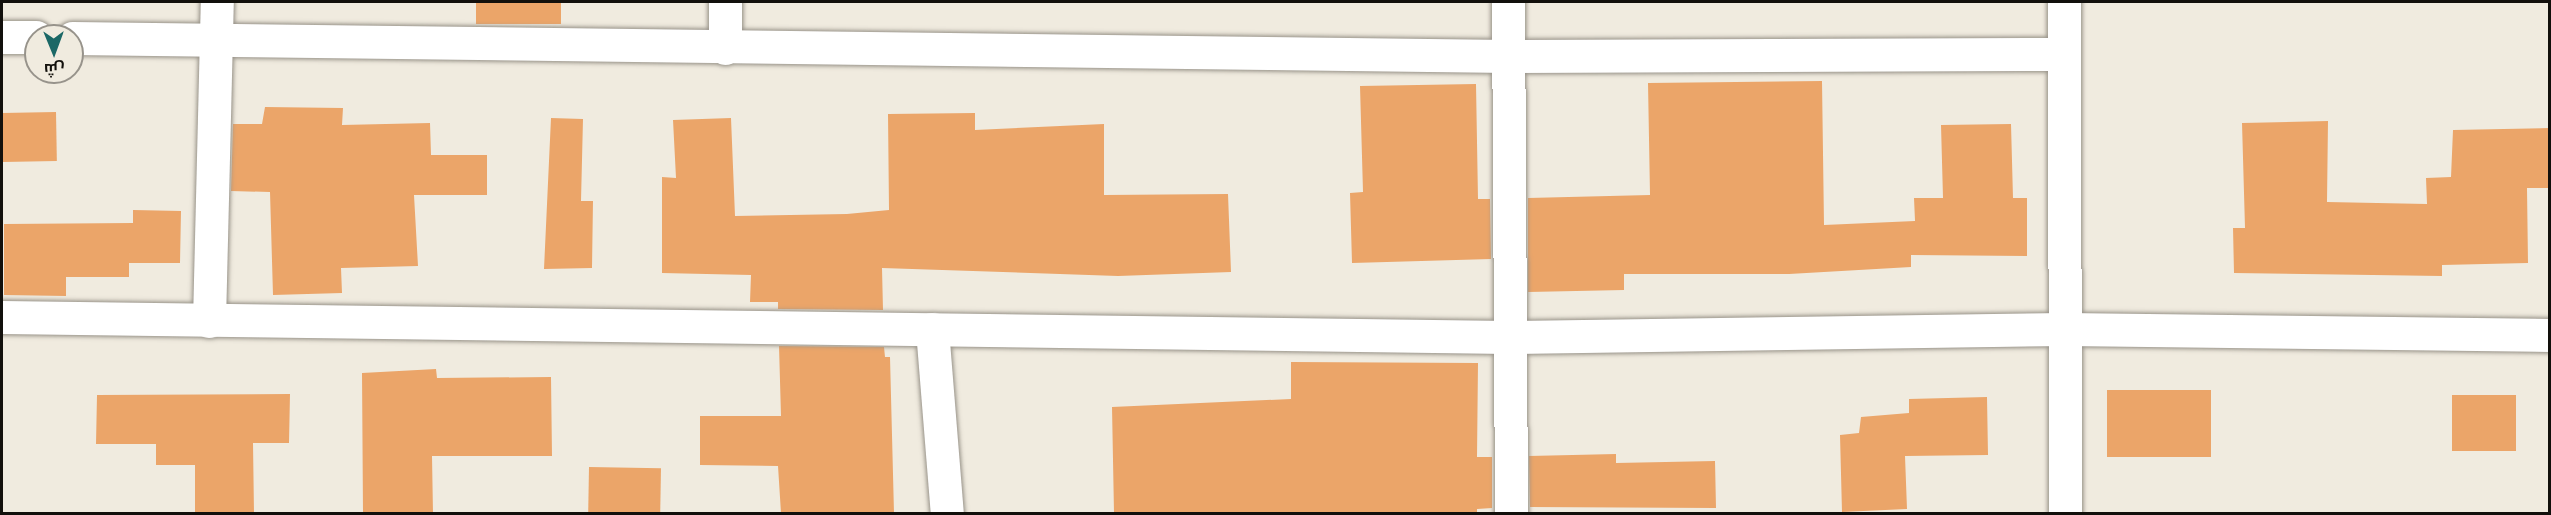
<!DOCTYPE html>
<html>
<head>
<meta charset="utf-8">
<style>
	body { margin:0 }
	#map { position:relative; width:2551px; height:515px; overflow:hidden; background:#f0ebdf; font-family:"Open Sans",Cairo,sans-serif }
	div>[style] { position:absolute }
	.building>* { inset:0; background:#eba569; transform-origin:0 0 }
	.roads { filter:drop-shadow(0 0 2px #989389) drop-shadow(0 0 2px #989389) }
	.minor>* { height:33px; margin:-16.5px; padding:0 16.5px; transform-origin:16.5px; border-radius:16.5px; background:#fff }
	span { translate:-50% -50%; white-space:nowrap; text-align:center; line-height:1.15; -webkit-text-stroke:4.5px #f0ebdf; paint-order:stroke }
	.frame { position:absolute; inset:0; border:3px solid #12100c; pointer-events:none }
	.north { position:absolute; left:24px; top:24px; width:60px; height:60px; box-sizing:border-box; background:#f0ebdf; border:2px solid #97938b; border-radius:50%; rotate:179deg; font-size:16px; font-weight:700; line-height:24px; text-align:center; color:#12100c }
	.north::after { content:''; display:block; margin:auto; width:21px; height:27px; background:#1b6866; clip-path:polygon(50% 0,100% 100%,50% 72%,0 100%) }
</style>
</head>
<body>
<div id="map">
	<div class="building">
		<i style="left:476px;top:2px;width:85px;height:22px"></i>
		<i style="clip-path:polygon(1822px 81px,1824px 225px,1915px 221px,1914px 198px,1943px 198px,1941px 125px,2011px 124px,2013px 198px,2027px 198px,2027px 256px,1911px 255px,1911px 267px,1789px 274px,1624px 274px,1624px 290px,1528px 292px,1528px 198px,1650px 195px,1648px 83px)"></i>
		<i style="clip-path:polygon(1476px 84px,1478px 199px,1490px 199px,1491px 259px,1352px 263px,1350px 193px,1363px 192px,1360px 86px)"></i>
		<i style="clip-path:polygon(265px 107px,343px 108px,342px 125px,430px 123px,431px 155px,487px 155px,487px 195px,414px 195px,418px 266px,341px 268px,342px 293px,273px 295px,270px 192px,231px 191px,233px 124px,262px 124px)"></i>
		<i style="left:56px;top:112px;width:49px;height:54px;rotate:89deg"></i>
		<i style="clip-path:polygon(975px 113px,975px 130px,1104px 124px,1104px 195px,1228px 194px,1231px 272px,1118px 276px,882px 268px,883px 310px,778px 309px,778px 302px,750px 302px,751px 275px,662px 273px,662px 177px,676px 178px,673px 120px,731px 118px,735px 216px,847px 214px,889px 210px,888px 114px)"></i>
		<i style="clip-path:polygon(551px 118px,583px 119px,581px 201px,593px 201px,592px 268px,544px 269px)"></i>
		<i style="clip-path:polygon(2328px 121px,2327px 202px,2427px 204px,2426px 178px,2451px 177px,2453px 130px,2550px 128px,2550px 188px,2527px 188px,2528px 263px,2442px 265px,2442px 276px,2234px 273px,2233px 228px,2245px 228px,2242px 123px)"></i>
		<i style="clip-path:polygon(133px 210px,181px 211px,180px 263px,129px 263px,129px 277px,66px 277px,66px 296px,4px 295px,4px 224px,133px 223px)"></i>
		<i style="clip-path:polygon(779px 346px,884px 347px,885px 357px,890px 357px,894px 513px,781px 513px,778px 466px,700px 465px,700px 416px,781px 416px)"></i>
		<i style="clip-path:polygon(1291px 362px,1478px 363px,1477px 457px,1492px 457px,1492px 508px,1477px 509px,1477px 513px,1114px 513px,1112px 407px,1291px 399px)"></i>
		<i style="clip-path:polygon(436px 369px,437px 378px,551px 377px,552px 456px,432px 456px,433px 513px,363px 513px,362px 373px)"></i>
		<i style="left:2107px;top:390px;width:104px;height:67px"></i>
		<i style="clip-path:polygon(290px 394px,289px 443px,253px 443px,254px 513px,195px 513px,195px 465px,156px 465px,156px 444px,96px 444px,97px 395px)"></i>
		<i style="left:2452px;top:395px;width:64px;height:56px"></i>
		<i style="clip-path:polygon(1987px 397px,1988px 455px,1905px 456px,1907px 509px,1842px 512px,1840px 435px,1859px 433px,1861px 417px,1909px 413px,1909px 399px)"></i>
		<i style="clip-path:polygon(1616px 454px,1616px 463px,1715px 461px,1716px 508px,1530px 507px,1529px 456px)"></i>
		<i style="left:589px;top:467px;width:72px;height:46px;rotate:1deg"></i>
	</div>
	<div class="roads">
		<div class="minor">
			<i style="left:1508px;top:2px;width:512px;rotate:89.66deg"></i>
			<i style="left:2064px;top:2px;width:512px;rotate:89.89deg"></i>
			<i style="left:2px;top:37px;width:34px"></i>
			<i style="left:72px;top:38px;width:1437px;rotate:0.72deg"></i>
			<i style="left:1509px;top:56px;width:555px;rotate:-0.21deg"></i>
			<i style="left:725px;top:48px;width:46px;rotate:-90deg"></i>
			<i style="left:2px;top:317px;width:1506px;rotate:0.76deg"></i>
			<i style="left:1508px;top:337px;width:557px;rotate:-0.82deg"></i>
			<i style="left:2065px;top:329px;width:485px;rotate:0.7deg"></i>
			<i style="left:209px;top:321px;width:319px;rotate:-88.6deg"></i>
			<i style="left:932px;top:329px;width:186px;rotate:85.4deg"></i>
		</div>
	</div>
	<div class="frame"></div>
	<div class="north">ش</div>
</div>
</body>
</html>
